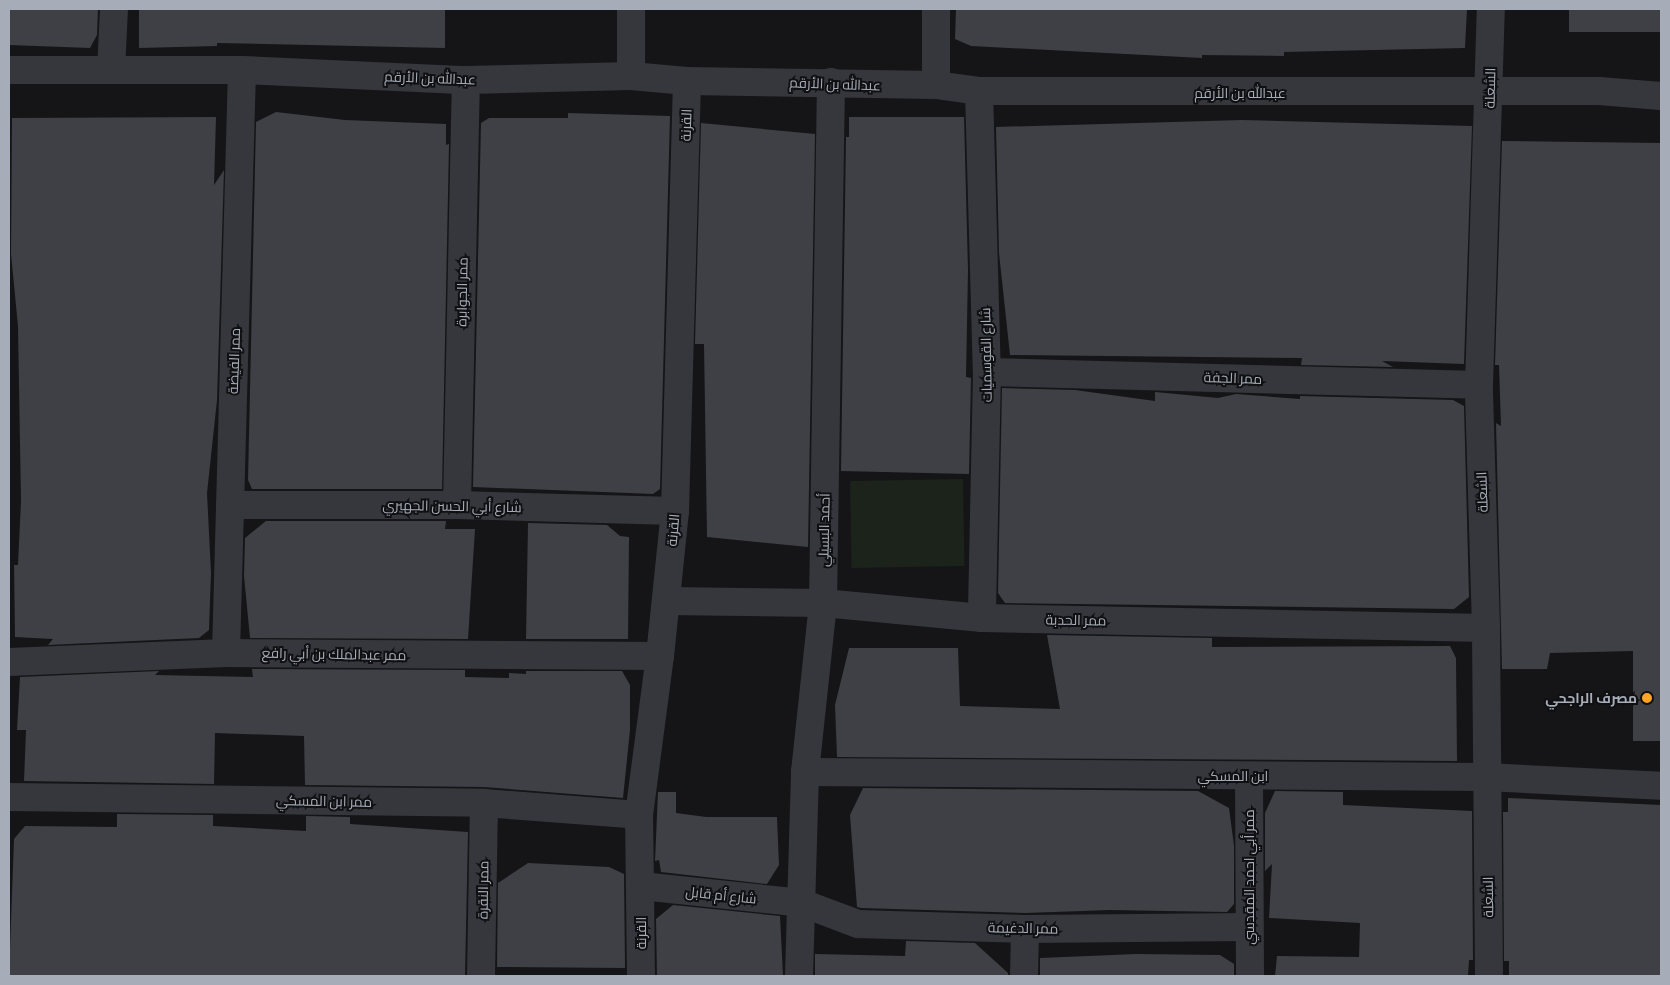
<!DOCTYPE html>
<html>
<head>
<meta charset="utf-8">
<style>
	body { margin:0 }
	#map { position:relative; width:1670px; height:985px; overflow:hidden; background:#151517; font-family:Manrope,Cairo,sans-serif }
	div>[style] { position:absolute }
	.green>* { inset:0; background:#1b231b; transform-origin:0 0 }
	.building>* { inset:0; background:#3f4045; transform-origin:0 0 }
	.minor>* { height:28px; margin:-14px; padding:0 14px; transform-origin:14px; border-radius:14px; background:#36373d }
	.dots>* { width:14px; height:14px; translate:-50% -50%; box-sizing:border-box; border:2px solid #101012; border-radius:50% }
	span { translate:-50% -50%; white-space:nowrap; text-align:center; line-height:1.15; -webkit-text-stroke:4px #101012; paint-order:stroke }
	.street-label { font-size:14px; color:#a6adb9 }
	.poi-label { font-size:14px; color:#a6adb9; font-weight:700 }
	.right { translate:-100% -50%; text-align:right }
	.frame { position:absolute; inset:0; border:10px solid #a6adb9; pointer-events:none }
</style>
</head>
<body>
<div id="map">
	<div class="green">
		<i style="left:963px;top:479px;width:87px;height:113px;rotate:89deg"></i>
	</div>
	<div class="building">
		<i style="clip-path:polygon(9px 9px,98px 9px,97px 35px,90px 48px,9px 45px)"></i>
		<i style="clip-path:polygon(139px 9px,445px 9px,445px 48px,217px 43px,217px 46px,139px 48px)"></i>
		<i style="clip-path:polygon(956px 9px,1467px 9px,1465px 48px,1284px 52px,1284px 56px,1202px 55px,1202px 58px,971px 46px,955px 39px)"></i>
		<i style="left:1569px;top:9px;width:92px;height:23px"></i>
		<i style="clip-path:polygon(276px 112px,345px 120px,446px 124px,446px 145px,449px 144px,442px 489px,252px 489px,248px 480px,256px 122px)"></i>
		<i style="clip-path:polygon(568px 113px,670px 116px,660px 489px,653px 494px,473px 487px,481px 123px,489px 118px,568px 118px)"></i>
		<i style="clip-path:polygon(216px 117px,214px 185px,224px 170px,217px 400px,207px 493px,211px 573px,209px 630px,199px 638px,48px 645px,53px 639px,15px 637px,14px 565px,18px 565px,21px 501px,18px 326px,11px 254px,12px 118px)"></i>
		<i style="clip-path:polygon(849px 117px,964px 117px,968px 270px,966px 377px,971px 378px,969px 474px,841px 471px,846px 137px,849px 137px)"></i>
		<i style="clip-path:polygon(1242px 120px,1472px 126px,1464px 364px,1382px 361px,1393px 367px,1301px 365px,1302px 358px,1010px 355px,999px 253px,996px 127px)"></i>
		<i style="clip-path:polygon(701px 123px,815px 134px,808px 547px,707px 537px,704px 344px,695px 344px)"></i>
		<i style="clip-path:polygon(1502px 141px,1661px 143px,1661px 741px,1633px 741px,1633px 651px,1550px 653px,1547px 669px,1502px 669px,1496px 423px,1501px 426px,1499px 365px,1495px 365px)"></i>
		<i style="clip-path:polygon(1002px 388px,1075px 390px,1155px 401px,1155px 392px,1218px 398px,1236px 394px,1300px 399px,1300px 396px,1453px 400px,1464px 406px,1469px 597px,1454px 609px,1005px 603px,998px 593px)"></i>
		<i style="clip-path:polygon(446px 521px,445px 529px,475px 529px,468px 639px,250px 638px,244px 576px,245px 538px,266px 521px)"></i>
		<i style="clip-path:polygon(528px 523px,607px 525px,620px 536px,629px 537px,628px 639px,526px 639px)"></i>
		<i style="clip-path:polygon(1047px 635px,1212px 638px,1212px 647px,1450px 646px,1456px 658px,1457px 761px,837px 757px,835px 705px,849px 648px,958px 648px,960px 706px,1060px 709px)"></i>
		<i style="clip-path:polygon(252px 669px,465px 670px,465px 677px,509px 678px,509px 673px,526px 674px,526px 671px,622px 671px,630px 685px,630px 730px,623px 798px,484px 787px,305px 785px,304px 736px,215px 733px,214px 784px,24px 781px,26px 730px,17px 730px,20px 677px,159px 671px,155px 675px,253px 677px)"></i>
		<i style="clip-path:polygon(863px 788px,1198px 791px,1229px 808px,1234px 846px,1234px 904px,1227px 912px,1110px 910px,1025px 913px,861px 908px,857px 907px,850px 815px)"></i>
		<i style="clip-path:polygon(1275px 791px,1343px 792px,1343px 805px,1472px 811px,1473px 960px,1469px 960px,1468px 976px,1275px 976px,1277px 956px,1359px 957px,1360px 923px,1269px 918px,1272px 864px,1265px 871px,1265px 813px)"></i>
		<i style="clip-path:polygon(658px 792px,676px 792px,676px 813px,706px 817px,777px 817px,779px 865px,767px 884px,661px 872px,659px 860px,655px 861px)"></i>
		<i style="clip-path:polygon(1508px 798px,1661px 805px,1661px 976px,1509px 976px,1509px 961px,1504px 961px,1503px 812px,1508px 812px)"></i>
		<i style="clip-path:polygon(117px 814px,213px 815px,213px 826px,306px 831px,306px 816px,350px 817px,350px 824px,468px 832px,465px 976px,9px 976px,14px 839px,25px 826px,117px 827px)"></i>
		<i style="clip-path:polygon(528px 863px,609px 867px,624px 874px,625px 968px,497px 967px,498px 883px)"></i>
		<i style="clip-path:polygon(673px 905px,780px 916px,783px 976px,657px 976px,656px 919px)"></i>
		<i style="clip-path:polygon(906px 941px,975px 943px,1008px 973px,1008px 976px,815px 976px,815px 954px,905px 956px)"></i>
		<i style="clip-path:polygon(1136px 954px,1220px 955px,1234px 964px,1234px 976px,1040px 976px,1040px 958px)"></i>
	</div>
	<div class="minor">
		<i style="left:9px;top:70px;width:233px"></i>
		<i style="left:242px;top:70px;width:224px;rotate:2.6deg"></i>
		<i style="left:466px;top:80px;width:165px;rotate:-1.4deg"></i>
		<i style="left:631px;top:76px;width:56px;rotate:5.1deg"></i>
		<i style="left:687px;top:81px;width:249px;rotate:0.9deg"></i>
		<i style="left:936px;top:85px;width:43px;rotate:7.9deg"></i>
		<i style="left:979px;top:91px;width:620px"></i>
		<i style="left:1599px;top:91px;width:62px;rotate:4.6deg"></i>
		<i style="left:111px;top:70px;width:61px;rotate:-87.2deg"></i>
		<i style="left:631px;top:76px;width:67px;rotate:-90deg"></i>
		<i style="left:936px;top:85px;width:76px;rotate:-90deg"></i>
		<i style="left:979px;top:91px;width:281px;rotate:88.4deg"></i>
		<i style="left:987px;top:372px;width:246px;rotate:91.2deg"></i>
		<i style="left:987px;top:372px;width:492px;rotate:1.5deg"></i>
		<i style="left:230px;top:505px;width:227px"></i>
		<i style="left:457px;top:505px;width:218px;rotate:1.6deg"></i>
		<i style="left:457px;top:505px;width:425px;rotate:-88.8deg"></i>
		<i style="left:666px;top:601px;width:157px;rotate:0.7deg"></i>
		<i style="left:823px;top:603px;width:160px;rotate:5.4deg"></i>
		<i style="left:982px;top:618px;width:504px;rotate:1.14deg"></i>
		<i style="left:226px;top:653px;width:583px;rotate:-88.43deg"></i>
		<i style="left:9px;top:662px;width:217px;rotate:-2.4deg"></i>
		<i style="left:226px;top:653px;width:434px;rotate:0.4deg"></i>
		<i style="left:805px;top:772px;width:681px;rotate:0.42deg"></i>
		<i style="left:1486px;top:777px;width:175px;rotate:2.9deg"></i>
		<i style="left:1249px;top:777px;width:199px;rotate:89.7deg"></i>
		<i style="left:9px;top:797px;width:475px;rotate:0.7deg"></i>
		<i style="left:484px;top:803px;width:155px;rotate:4.4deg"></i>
		<i style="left:641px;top:886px;width:162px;rotate:6deg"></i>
		<i style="left:802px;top:903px;width:60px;rotate:20.6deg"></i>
		<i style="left:858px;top:924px;width:167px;rotate:1.7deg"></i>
		<i style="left:1025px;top:929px;width:224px;rotate:-0.5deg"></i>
		<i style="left:481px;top:976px;width:173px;rotate:-89deg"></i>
		<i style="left:641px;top:976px;width:161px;rotate:-90.7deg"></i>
		<i style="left:639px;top:815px;width:160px;rotate:-82.5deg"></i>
		<i style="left:660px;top:656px;width:146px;rotate:-84.1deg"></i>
		<i style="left:675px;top:511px;width:430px;rotate:-88.4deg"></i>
		<i style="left:799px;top:976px;width:204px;rotate:-88.3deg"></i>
		<i style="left:805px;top:772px;width:170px;rotate:-83.9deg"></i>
		<i style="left:823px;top:603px;width:521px;rotate:-89.12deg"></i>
		<i style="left:1024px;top:976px;width:47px;rotate:-88.8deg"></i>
		<i style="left:1489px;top:976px;width:348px;rotate:-90.5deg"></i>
		<i style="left:1486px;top:628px;width:243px;rotate:-91.7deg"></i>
		<i style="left:1479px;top:385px;width:376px;rotate:-88.2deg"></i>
	</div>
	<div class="dots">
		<i style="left:1647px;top:698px;background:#ffa625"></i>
	</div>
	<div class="street-label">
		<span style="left:430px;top:78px;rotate:2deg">عبدالله بن الأرقم</span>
		<span style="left:835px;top:84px;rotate:2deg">عبدالله بن الأرقم</span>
		<span style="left:1490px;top:88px;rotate:-89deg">الشعلة</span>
		<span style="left:1240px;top:93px">عبدالله بن الأرقم</span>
		<span style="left:686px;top:125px;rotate:-88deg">القرنة</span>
		<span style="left:462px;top:292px;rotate:-89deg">ممر الجوابرة</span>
		<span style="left:986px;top:355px;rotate:-91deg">شارع القوسميات</span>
		<span style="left:234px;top:361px;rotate:-88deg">ممر الفيضة</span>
		<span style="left:1233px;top:378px;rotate:2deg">ممر الجفة</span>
		<span style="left:1482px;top:492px;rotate:-92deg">الشعلة</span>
		<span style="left:452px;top:506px;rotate:1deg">شارع أبي الحسن الجهيري</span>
		<span style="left:673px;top:530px;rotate:-85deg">القرنة</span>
		<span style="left:824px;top:530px;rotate:-89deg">أحمد البسيلي</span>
		<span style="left:1076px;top:620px;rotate:1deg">ممر الحدبة</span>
		<span style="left:334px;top:654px;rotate:1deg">ممر عبدالملك بن أبي رافع</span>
		<span style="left:1233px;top:776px">ابن المسكي</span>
		<span style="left:324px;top:801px;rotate:1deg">ممر ابن المسكي</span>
		<span style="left:1249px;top:877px;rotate:-90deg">ممر أبي احمد المقدسي</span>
		<span style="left:483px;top:890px;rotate:-89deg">ممر النقرة</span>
		<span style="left:721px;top:895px;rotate:6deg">شارع أم قابل</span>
		<span style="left:1488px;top:897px;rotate:-91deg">الشعلة</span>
		<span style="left:1023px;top:928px;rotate:1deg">ممر الدغيمة</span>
		<span style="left:641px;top:933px;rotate:-90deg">القرنة</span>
	</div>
	<div class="poi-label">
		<span class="right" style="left:1637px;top:698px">مصرف الراجحي</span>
	</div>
	<div class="frame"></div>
</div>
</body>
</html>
